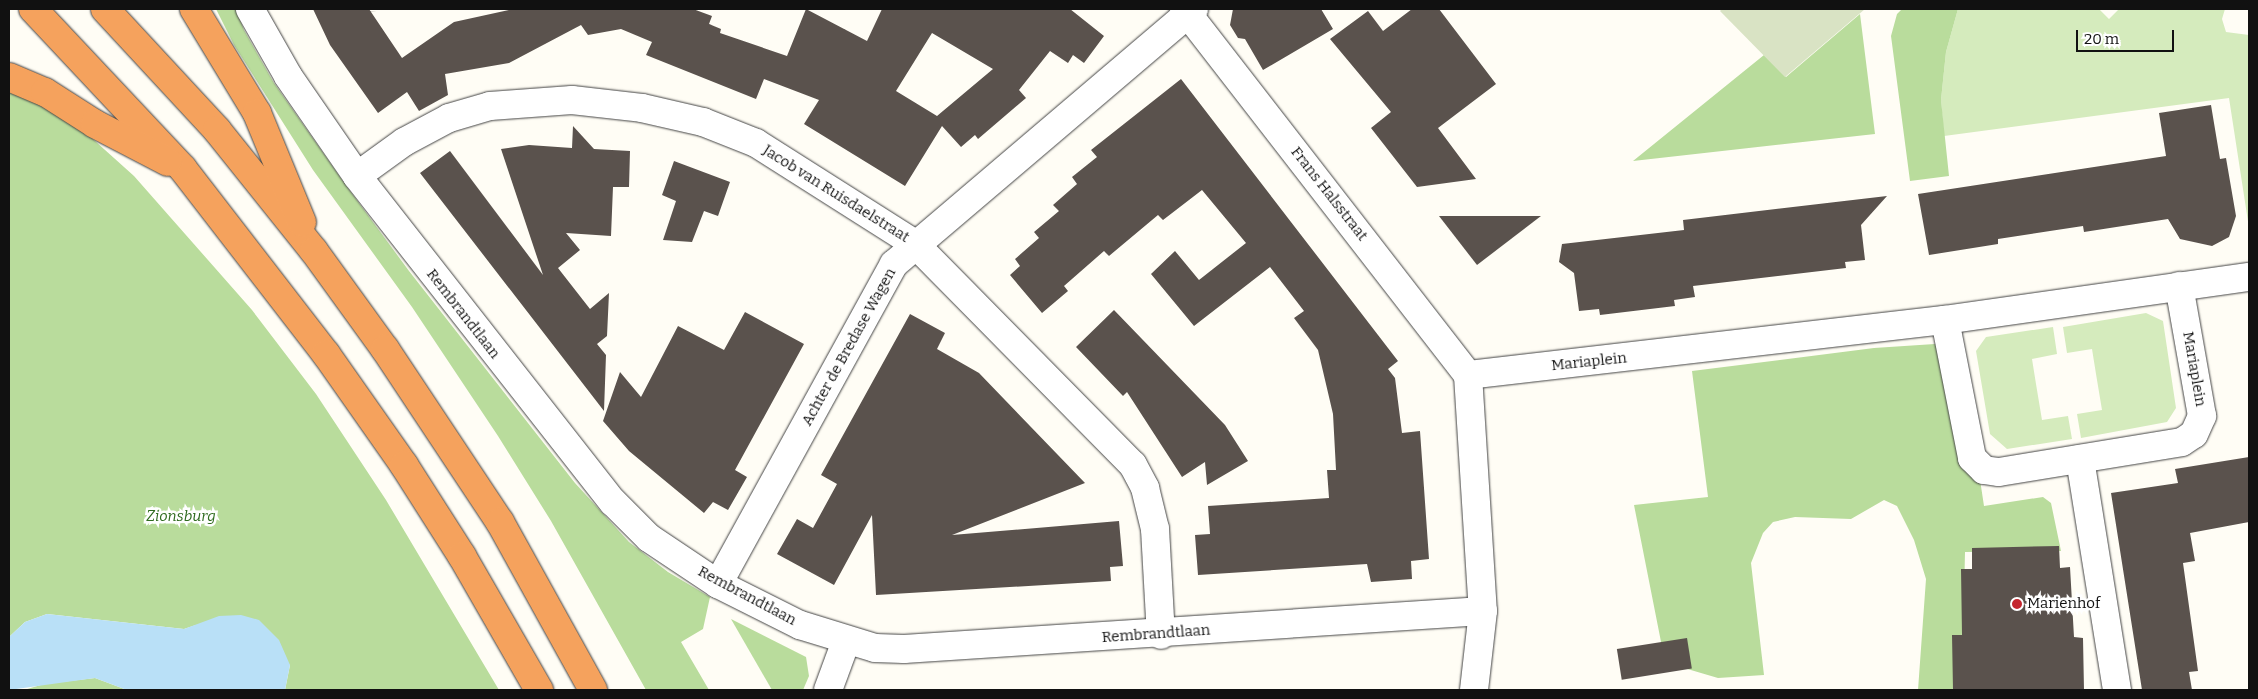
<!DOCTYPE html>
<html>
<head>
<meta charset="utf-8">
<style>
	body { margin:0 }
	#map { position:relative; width:2258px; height:699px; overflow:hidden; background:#fffdf5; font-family:Bitter,serif }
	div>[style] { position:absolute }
	.green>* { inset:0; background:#d5ebbd }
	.forest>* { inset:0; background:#b9dc9c }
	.cemetery>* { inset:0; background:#d9e3c4 }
	.water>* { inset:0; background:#b9e0f7 }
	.building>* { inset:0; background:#5a524d; transform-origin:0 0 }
	.roads { filter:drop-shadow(0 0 1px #444) drop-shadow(0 0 1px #444) }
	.minor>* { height:28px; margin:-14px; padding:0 14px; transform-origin:14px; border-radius:14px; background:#fff }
	.motorway>* { height:28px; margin:-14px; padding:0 14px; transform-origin:14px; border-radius:14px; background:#f5a25d }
	.dots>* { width:14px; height:14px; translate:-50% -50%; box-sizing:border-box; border:2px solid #fff; border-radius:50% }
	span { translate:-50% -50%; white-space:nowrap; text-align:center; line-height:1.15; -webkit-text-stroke:5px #fff; paint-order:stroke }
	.street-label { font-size:15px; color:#111 }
	.park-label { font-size:15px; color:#2f6b1f; font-style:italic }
	.poi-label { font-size:15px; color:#111 }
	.left { translate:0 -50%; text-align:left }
	.frame { position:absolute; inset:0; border:10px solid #111; pointer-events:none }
	.scale { position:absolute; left:2076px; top:30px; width:98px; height:22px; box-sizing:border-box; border:2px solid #111; border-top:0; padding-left:6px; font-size:15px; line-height:18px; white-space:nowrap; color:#111; -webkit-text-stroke:4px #fff; paint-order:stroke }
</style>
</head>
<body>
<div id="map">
	<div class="green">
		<i style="clip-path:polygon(1958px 9px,2099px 9px,2109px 19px,2119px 9px,2225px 9px,2222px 19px,2226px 32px,2249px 35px,2249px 228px,2229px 98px,1944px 136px,1941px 100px,1946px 52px)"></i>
		<i style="clip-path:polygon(2146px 313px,2163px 321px,2176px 408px,2167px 422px,2081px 438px,2077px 414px,2102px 410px,2096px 374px,2092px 349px,2067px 353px,2063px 327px)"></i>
		<i style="clip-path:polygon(2053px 327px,2057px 354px,2032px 359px,2036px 384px,2042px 420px,2068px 416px,2072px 439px,2007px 449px,1990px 434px,1976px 351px,1986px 337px)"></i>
	</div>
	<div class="forest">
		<i style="clip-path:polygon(216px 9px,236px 9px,244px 30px,274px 83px,345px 184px,409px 271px,575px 483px,629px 542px,668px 572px,710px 597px,703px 629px,681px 642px,709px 690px,646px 690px,551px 521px,498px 436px,412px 307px,313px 170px,234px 45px)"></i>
		<i style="clip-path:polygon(1902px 9px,1958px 9px,1946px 52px,1941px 100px,1949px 176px,1910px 181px,1891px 36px,1897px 14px)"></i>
		<i style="clip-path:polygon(1860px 14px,1875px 134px,1633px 161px,1764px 55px,1786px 77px)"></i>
		<i style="clip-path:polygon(9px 88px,38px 102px,85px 132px,134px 176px,252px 310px,316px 394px,386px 500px,499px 690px,285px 690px,290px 665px,196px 625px,184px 629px,47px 614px,25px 622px,9px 637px)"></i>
		<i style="clip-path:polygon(1950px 343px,1961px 354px,1984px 506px,2043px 497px,2051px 503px,2061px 551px,1965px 552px,1962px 690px,1918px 690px,1926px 579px,1914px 540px,1897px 506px,1884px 500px,1851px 519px,1795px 517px,1773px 522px,1763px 533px,1751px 563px,1764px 675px,1718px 678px,1684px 668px,1664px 657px,1634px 505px,1708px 497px,1692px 371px,1874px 348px)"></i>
		<i style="clip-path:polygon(731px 619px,806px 657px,809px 676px,803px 690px,772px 690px)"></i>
		<i style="clip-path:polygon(95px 678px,127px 690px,24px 690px,44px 684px)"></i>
	</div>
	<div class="cemetery">
		<i style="clip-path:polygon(1722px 9px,1865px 9px,1785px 77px,1720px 11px)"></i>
	</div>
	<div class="water">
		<i style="clip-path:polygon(47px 614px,184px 629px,219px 616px,241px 615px,259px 620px,279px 640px,290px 665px,285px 690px,127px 690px,95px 678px,9px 690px,9px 637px,25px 622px)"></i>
	</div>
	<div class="building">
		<i style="clip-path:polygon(evenodd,313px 9px,369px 9px,402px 58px,454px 22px,514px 9px,693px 9px,712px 16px,709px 24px,721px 29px,720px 33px,787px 56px,806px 9px,867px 41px,882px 9px,1070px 9px,1104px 36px,1084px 63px,1073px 55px,1068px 63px,1050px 51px,1019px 90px,1026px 98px,978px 139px,975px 135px,961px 147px,942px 126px,905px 186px,804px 124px,819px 100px,764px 79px,756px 99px,646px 55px,652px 42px,621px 29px,588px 35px,581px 25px,509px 63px,445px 74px,448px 95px,419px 111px,407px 92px,378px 113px,330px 45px,313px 9px,932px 33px,993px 69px,937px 116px,896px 91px,932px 33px)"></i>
		<i style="clip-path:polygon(1233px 9px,1321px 9px,1333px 29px,1263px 70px,1245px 39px,1238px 38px,1230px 25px)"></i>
		<i style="clip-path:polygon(1412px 9px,1439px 9px,1496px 84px,1438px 128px,1476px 179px,1417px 187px,1371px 128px,1391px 112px,1330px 39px,1368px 11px,1383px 31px)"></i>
		<i style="clip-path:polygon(1181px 79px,1398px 361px,1388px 369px,1395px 378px,1402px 433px,1420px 431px,1429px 559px,1411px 561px,1412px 579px,1371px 582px,1367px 564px,1198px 575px,1195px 535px,1210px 534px,1208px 506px,1329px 498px,1327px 470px,1336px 470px,1333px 414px,1318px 350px,1294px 318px,1304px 311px,1270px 267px,1194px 326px,1151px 274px,1175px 251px,1199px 280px,1246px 243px,1202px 190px,1163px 220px,1158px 215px,1109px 256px,1104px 251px,1064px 286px,1068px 291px,1042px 313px,1010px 275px,1020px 266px,1015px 259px,1039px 238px,1034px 232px,1059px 211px,1053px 205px,1077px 184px,1072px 177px,1097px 157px,1091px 150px)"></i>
		<i style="clip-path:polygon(2211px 105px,2220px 159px,2226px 158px,2236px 216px,2229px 237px,2212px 246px,2180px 239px,2168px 219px,2084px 232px,2083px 226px,2050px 231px,1998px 239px,1998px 244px,1929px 255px,1918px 194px,2166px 156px,2159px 113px)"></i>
		<i style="clip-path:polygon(573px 126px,594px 149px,630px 151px,629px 187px,613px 187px,611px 236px,566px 233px,580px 250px,558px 268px,590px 309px,609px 293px,607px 336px,597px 344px,606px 355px,604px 411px,420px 173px,450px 151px,543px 275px,501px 149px,529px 145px,572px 148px)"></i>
		<i style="clip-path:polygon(674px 161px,730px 182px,718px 216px,704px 211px,692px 242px,663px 240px,676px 201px,662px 195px)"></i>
		<i style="clip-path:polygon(1887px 196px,1861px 225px,1865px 260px,1845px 262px,1846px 268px,1693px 286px,1695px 297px,1674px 300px,1675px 306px,1600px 315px,1599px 309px,1579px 311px,1574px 273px,1559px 262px,1562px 244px,1684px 230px,1683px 220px)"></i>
		<i style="clip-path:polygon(1439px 216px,1541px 216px,1477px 265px)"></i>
		<i style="clip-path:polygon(1114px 310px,1225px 425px,1248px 461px,1207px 485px,1205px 462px,1182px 477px,1127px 392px,1123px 396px,1076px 347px)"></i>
		<i style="clip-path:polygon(745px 312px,804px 344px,735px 470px,747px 477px,728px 510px,713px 502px,704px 513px,629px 451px,603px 421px,620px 372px,641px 397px,678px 326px,724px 350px)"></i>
		<i style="clip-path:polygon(910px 314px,945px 333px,937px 349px,979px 373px,1085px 483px,952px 535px,1119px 521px,1123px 566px,1110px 567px,1111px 581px,876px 595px,872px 515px,834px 585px,777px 554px,797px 519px,813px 528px,837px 484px,821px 475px)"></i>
		<i style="clip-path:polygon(2249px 457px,2249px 522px,2190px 533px,2195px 561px,2183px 563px,2198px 671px,2189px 672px,2192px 690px,2142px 690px,2111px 493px,2178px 483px,2175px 469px)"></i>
		<i style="clip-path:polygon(2059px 546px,2060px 568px,2070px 567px,2074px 637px,2083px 638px,2084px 690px,1953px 690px,1952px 635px,1962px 635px,1961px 569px,1972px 569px,1972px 548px)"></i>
		<i style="left:1687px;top:638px;width:31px;height:71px;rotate:81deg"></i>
	</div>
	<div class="roads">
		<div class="minor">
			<i style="left:250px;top:9px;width:77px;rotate:60.4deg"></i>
			<i style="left:288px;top:76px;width:121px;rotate:55.4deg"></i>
			<i style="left:357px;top:176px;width:415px;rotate:51.9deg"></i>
			<i style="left:613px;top:502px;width:51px;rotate:45deg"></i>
			<i style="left:649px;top:538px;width:83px;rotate:33.7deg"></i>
			<i style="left:718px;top:584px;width:92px;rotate:26.6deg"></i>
			<i style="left:800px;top:625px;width:78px;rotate:17deg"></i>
			<i style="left:875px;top:648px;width:29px;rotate:2deg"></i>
			<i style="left:904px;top:649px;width:580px;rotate:-3.75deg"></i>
			<i style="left:1184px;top:9px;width:463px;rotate:52.2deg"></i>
			<i style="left:357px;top:176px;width:58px;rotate:-35.9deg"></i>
			<i style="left:404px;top:142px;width:51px;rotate:-28.1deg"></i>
			<i style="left:449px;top:118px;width:43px;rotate:-16.3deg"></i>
			<i style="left:490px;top:106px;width:82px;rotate:-4.2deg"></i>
			<i style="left:572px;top:100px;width:70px;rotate:6.5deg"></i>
			<i style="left:642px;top:108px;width:63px;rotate:12.9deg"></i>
			<i style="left:703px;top:122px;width:57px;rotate:21.6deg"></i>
			<i style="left:756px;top:143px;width:188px;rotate:32.4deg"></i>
			<i style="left:915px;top:244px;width:310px;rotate:45.4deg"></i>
			<i style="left:1133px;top:465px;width:26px;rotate:62deg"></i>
			<i style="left:1145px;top:488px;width:42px;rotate:76.3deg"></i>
			<i style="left:1155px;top:529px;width:106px;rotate:86.8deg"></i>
			<i style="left:1945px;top:320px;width:141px;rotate:78.9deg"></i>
			<i style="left:1972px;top:458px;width:17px;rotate:45deg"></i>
			<i style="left:1984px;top:470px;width:15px;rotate:8deg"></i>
			<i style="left:1999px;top:472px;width:185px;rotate:-9.3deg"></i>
			<i style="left:2182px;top:442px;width:14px;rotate:-34deg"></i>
			<i style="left:2194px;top:434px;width:20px;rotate:-66deg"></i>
			<i style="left:2202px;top:416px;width:132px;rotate:-100deg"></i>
			<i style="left:1468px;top:375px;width:480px;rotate:-6.6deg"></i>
			<i style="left:1945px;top:320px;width:307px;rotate:-8.1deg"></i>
			<i style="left:1468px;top:375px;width:236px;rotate:86.4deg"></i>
			<i style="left:1483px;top:611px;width:80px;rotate:96.5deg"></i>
			<i style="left:2080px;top:459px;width:234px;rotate:80.9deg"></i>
			<i style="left:718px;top:584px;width:365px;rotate:-61.2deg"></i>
			<i style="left:894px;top:264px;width:394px;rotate:-40.4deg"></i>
			<i style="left:828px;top:690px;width:52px;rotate:-69.8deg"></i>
		</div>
		<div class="motorway">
			<i style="left:33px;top:9px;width:219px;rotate:46.8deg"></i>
			<i style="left:183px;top:169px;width:234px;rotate:52.3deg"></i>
			<i style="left:326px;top:354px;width:136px;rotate:54.9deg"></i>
			<i style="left:404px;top:465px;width:108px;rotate:57.5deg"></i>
			<i style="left:462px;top:556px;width:155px;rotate:60.1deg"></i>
			<i style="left:105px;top:9px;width:165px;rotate:47.2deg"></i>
			<i style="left:217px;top:130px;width:155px;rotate:51.3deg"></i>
			<i style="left:314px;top:251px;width:121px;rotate:54.1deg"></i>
			<i style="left:385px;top:349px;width:208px;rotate:56.4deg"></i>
			<i style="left:500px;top:522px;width:192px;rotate:61deg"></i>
			<i style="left:194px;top:9px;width:122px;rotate:58.8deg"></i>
			<i style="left:257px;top:113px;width:118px;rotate:67.6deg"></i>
			<i style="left:9px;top:77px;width:39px;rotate:23deg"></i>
			<i style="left:45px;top:92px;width:59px;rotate:32.6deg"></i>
			<i style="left:95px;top:124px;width:82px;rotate:27.5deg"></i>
		</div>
	</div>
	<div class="dots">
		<i style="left:2017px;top:604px;background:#c4262e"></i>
	</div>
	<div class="street-label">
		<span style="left:836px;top:194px;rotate:32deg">Jacob van Ruisdaelstraat</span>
		<span style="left:1329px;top:194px;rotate:52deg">Frans Halsstraat</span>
		<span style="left:463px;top:314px;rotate:52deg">Rembrandtlaan</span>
		<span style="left:849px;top:347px;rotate:-61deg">Achter de Bredase Wagen</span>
		<span style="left:1589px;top:362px;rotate:-6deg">Mariaplein</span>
		<span style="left:2194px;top:369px;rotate:80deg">Mariaplein</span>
		<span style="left:747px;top:596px;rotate:28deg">Rembrandtlaan</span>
		<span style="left:1156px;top:634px;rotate:-4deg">Rembrandtlaan</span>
	</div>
	<div class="park-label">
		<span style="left:181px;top:517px">Zionsburg</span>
	</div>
	<div class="poi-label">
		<span class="left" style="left:2027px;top:604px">Marienhof</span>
	</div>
	<div class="frame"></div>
	<div class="scale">20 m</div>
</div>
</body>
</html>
